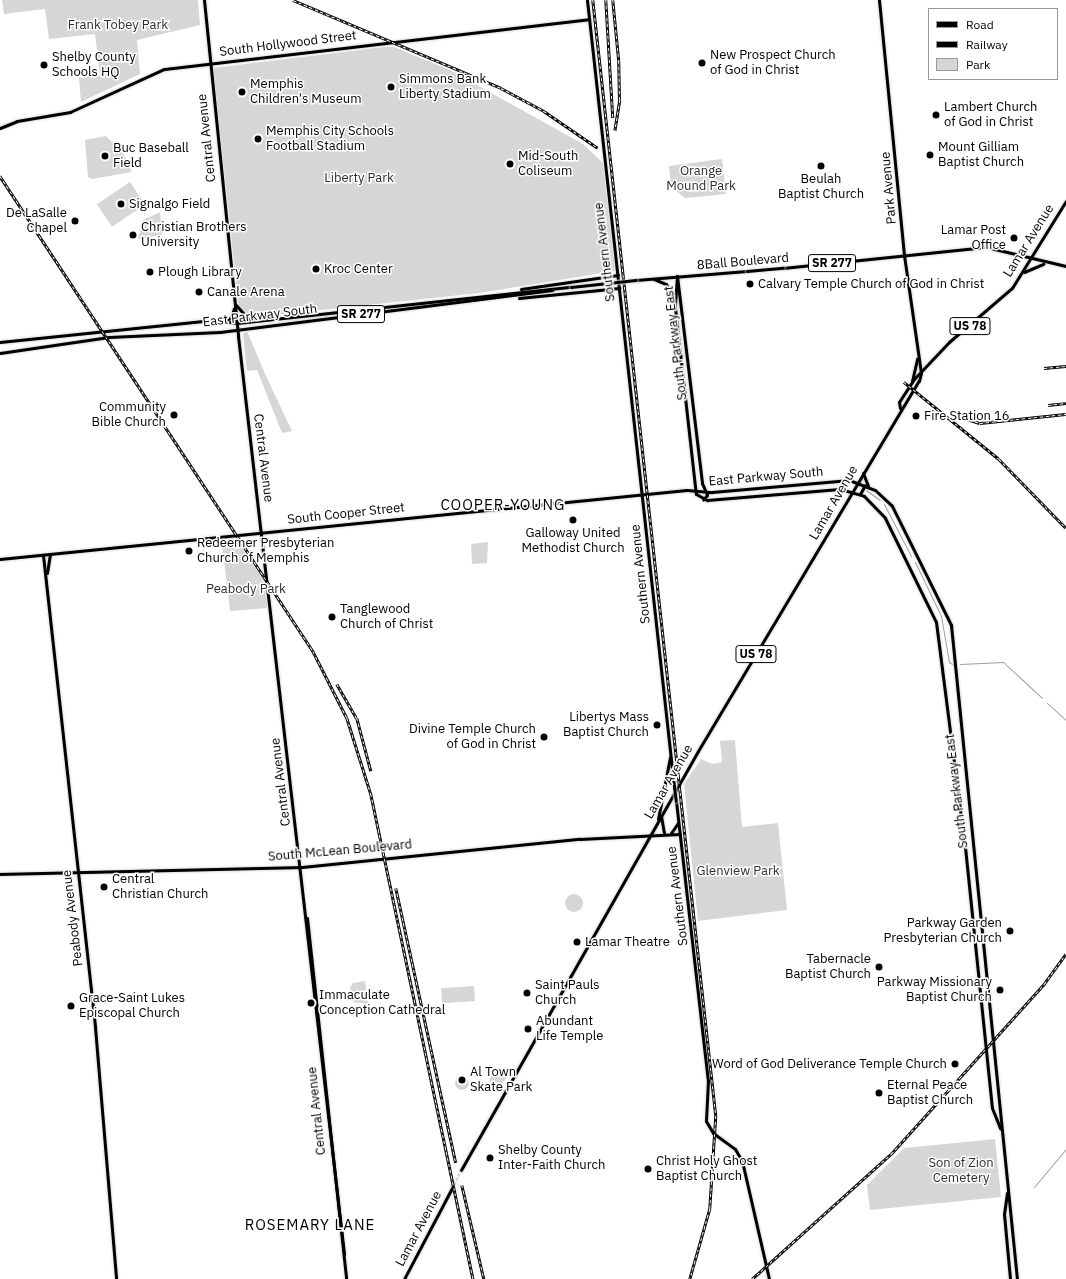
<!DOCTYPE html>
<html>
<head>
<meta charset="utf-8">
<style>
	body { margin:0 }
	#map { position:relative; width:1066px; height:1279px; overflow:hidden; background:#fff; font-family:"IBM Plex Sans",sans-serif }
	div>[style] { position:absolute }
	.green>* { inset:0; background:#d6d6d6; transform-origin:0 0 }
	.round { border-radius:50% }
	.stream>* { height:1px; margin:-0.5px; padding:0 0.5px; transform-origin:0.5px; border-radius:0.5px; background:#9d9d9d }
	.major-tunnel>* { height:3px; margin-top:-1.5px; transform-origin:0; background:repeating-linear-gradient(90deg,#d9d9d9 0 3px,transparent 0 4.5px) }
	.roads { filter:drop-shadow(0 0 1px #dbdbdb) drop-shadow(0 0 1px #dbdbdb) }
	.major>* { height:3px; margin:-1.5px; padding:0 1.5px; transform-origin:1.5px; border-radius:1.5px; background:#000 }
	.rail>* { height:2.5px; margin-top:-1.25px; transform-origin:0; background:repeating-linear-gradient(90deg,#fff 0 3px,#000 0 6px); box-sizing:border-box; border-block:1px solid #000 }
	.bridges { filter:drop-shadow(0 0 1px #dbdbdb) drop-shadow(0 0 1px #dbdbdb) }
	.major-bridge>* { height:3px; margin:-1.5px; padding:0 1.5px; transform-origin:1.5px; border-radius:1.5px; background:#000 }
	.dots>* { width:11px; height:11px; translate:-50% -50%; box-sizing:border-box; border:2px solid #fff; border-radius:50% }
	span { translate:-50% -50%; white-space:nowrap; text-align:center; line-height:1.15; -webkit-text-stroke:3px #fff; paint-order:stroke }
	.shield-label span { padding:1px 3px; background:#fff; border:1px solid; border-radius:3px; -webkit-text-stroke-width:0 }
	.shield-label { font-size:12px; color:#000; font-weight:700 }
	.park-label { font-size:13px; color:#2d2d2d }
	.street-label { font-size:13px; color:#000 }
	.poi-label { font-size:13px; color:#000 }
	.left { translate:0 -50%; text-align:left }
	.right { translate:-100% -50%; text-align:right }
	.quarter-label { font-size:15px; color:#000; letter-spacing:1px }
	.legend { position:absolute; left:928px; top:8px; width:130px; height:72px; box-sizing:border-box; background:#fff; border:1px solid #999; margin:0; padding:5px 7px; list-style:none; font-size:12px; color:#000 }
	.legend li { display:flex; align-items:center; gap:8px; height:20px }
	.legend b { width:20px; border:1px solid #999 }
</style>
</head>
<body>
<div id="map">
	<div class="green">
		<i style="clip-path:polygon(2px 0,198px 0,200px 25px,137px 40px,140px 74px,81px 102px,79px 78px,100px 76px,95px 34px,49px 39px,45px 9px,4px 14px)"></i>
		<i style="clip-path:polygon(384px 47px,394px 47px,450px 70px,583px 144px,603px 163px,615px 271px,479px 293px,246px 318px,239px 309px,213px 68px)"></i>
		<i style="clip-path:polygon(106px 136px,124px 155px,132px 172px,92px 179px,88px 177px,85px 140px)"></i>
		<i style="clip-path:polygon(722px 159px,726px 194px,685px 198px,671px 187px,669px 166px)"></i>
		<i style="left:130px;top:182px;width:27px;height:40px;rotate:56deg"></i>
		<i style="clip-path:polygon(160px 212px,162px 235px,138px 239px,143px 220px)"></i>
		<i style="clip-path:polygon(247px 331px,266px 376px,292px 431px,282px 433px,257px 370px,247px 371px,243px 334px)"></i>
		<i style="clip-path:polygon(236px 539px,266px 584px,267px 608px,230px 611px,222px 543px)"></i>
		<i style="clip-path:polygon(488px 542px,487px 563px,472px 564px,471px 544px)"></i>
		<i style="clip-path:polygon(735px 740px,742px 827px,778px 823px,787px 910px,698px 921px,684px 784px,701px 759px,712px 764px,722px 762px,720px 741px)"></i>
		<i class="round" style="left:565px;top:894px;width:18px;height:18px"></i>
		<i style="clip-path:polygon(365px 981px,368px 1004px,353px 1002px,350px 988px,353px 983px)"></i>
		<i style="left:474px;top:986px;width:15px;height:33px;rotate:86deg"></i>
		<i style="clip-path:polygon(510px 1072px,504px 1082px,490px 1083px,489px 1074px)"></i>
		<i class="round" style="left:455px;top:1076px;width:14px;height:14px"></i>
		<i style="clip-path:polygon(995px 1139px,1001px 1197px,870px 1210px,867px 1185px,904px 1148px)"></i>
	</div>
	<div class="stream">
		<i style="left:866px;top:490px;width:17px;rotate:36deg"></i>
		<i style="left:884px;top:504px;width:59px;rotate:62.6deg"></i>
		<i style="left:915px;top:562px;width:60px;rotate:64.3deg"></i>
		<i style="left:941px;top:616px;width:47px;rotate:80.1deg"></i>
		<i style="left:949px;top:662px;width:6px;rotate:31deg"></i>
		<i style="left:960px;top:664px;width:43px;rotate:-2.7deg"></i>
		<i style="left:1003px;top:662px;width:53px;rotate:42.7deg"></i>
		<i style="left:1047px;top:703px;width:25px;rotate:42deg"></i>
		<i style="left:1034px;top:1187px;width:50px;rotate:-49.9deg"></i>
	</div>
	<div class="major-tunnel">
		<i style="left:452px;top:1188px;width:20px;rotate:-63deg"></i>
	</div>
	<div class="roads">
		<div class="major">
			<i style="left:204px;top:0;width:338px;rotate:84.2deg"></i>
			<i style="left:238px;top:336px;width:924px;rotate:83.41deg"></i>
			<i style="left:587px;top:0;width:783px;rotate:83.69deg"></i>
			<i style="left:0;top:128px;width:18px;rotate:-22deg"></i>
			<i style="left:17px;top:121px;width:54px;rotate:-9.6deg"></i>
			<i style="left:70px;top:112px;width:103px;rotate:-24.6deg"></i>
			<i style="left:164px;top:69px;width:428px;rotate:-6.7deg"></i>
			<i style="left:783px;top:268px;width:204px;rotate:-5.9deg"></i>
			<i style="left:986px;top:247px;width:82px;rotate:13.4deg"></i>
			<i style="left:1024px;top:272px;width:21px;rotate:-23deg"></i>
			<i style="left:677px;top:276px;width:32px;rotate:94deg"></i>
			<i style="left:675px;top:308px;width:187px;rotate:83.6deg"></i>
			<i style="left:696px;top:494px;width:13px;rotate:29deg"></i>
			<i style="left:707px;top:500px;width:133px;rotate:-4.7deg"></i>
			<i style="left:840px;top:489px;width:25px;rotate:16deg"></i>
			<i style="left:864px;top:496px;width:30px;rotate:46deg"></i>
			<i style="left:885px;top:518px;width:116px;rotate:63.9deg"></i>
			<i style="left:936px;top:622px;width:227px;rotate:82.7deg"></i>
			<i style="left:965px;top:847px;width:262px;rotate:84.1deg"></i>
			<i style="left:992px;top:1108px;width:22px;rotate:68deg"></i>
			<i style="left:677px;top:276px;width:209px;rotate:83.1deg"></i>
			<i style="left:702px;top:483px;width:13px;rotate:67deg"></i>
			<i style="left:707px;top:495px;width:6px;rotate:129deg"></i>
			<i style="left:654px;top:279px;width:13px;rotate:23deg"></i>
			<i style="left:666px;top:284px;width:15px;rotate:58deg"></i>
			<i style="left:636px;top:280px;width:111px;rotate:-4.6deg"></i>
			<i style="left:521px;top:289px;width:98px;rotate:-8.2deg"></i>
			<i style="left:519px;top:298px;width:101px;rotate:-5.7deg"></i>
			<i style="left:236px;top:305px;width:20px;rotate:49deg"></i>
			<i style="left:225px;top:320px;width:6px;rotate:-18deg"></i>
			<i style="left:231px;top:318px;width:10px;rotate:-73deg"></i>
			<i style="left:0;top:342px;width:214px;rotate:-5.9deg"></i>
			<i style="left:213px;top:320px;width:24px;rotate:7deg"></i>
			<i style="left:237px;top:323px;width:336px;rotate:-6.2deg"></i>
			<i style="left:0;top:353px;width:110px;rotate:-8.4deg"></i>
			<i style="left:109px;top:337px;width:111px;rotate:-2.6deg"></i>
			<i style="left:220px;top:332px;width:335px;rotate:-7.2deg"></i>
			<i style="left:912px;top:381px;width:23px;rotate:-77deg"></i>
			<i style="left:900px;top:408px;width:6px;rotate:-99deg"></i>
			<i style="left:899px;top:402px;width:27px;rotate:-57deg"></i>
			<i style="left:914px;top:379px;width:51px;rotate:-46.6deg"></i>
			<i style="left:949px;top:342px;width:83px;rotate:-40.6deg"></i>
			<i style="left:1012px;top:288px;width:102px;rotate:-58.2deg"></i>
			<i style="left:863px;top:473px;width:14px;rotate:69deg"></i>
			<i style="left:860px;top:494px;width:10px;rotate:-61deg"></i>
			<i style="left:43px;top:555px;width:475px;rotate:83.7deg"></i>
			<i style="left:95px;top:1027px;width:253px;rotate:85.2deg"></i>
			<i style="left:0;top:559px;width:690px;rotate:-5.74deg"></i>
			<i style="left:687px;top:490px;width:25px;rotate:5deg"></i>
			<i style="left:712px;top:492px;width:138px;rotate:-5deg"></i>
			<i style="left:849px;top:480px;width:28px;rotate:21deg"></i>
			<i style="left:875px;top:490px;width:23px;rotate:43deg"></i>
			<i style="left:892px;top:506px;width:133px;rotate:63.6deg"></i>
			<i style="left:951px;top:625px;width:657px;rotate:84.24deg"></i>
			<i style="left:47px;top:573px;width:19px;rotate:-81deg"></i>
			<i style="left:676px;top:801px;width:282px;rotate:83.5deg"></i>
			<i style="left:708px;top:1081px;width:40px;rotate:92.9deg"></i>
			<i style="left:706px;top:1121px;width:14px;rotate:60deg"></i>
			<i style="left:713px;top:1133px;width:27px;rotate:36deg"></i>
			<i style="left:735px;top:1149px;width:14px;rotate:60deg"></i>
			<i style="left:742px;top:1161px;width:121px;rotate:77.1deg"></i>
			<i style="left:661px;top:816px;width:17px;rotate:80deg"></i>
			<i style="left:658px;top:819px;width:63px;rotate:-79deg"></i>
			<i style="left:671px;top:833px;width:12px;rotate:-55deg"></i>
			<i style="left:0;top:874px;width:302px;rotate:-1.3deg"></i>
			<i style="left:302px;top:867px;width:279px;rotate:-5.8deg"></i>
			<i style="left:580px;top:839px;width:100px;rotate:-2.9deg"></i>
			<i style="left:307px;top:918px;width:363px;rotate:83.8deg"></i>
			<i style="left:461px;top:1170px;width:481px;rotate:-60.5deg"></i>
			<i style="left:698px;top:751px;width:431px;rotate:-59.2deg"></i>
			<i style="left:919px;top:381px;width:8px;rotate:-76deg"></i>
			<i style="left:921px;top:373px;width:119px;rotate:-98.2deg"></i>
			<i style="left:904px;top:255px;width:256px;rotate:-95.6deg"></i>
			<i style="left:1007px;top:1193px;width:21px;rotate:98deg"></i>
			<i style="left:1004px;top:1214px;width:65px;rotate:84.7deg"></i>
			<i style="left:404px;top:1279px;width:103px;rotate:-62.2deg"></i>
		</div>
	</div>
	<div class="rail">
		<i style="left:293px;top:0;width:226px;rotate:22.9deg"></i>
		<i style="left:501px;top:88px;width:49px;rotate:28.1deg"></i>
		<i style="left:544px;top:111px;width:65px;rotate:34.4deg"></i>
		<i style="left:593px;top:0;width:1123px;rotate:83.71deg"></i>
		<i style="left:716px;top:1116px;width:93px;rotate:93.7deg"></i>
		<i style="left:710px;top:1209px;width:73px;rotate:105.9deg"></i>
		<i style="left:606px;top:0;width:118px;rotate:86.6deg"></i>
		<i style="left:613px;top:0;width:61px;rotate:84.4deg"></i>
		<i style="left:619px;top:61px;width:39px;rotate:89deg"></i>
		<i style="left:620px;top:100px;width:31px;rotate:99deg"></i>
		<i style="left:0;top:176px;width:569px;rotate:56.62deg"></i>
		<i style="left:313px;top:651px;width:75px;rotate:63.1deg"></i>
		<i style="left:347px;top:718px;width:80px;rotate:72.5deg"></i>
		<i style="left:371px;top:794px;width:496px;rotate:78.1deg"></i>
		<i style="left:1044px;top:368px;width:22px;rotate:-5deg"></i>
		<i style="left:904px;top:382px;width:122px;rotate:39deg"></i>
		<i style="left:999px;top:459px;width:96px;rotate:45.8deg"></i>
		<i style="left:1048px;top:405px;width:18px;rotate:-6deg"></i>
		<i style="left:952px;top:414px;width:29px;rotate:18deg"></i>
		<i style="left:980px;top:423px;width:86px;rotate:-6deg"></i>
		<i style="left:337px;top:684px;width:39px;rotate:60deg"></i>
		<i style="left:357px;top:718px;width:55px;rotate:75.2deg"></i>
		<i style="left:396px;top:888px;width:281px;rotate:77.7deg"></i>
		<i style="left:462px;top:1185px;width:97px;rotate:76.8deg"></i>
		<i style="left:752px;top:1279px;width:187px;rotate:-42deg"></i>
		<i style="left:891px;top:1154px;width:229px;rotate:-48deg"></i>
		<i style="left:1044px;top:984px;width:37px;rotate:-54deg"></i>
	</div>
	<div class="bridges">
		<div class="major-bridge">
			<i style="left:747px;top:271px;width:36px;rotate:-5deg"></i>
			<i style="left:571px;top:287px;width:65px;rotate:-6.1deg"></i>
			<i style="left:673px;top:778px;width:23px;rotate:83deg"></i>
		</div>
	</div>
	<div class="dots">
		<i style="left:702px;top:63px;background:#000"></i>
		<i style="left:44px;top:65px;background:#000"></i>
		<i style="left:391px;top:87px;background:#000"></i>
		<i style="left:242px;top:92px;background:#000"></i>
		<i style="left:936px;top:115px;background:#000"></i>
		<i style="left:258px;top:139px;background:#000"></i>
		<i style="left:930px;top:155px;background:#000"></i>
		<i style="left:105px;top:156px;background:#000"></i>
		<i style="left:510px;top:164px;background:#000"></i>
		<i style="left:821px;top:166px;background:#000"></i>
		<i style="left:121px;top:204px;background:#000"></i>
		<i style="left:75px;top:221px;background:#000"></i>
		<i style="left:133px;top:235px;background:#000"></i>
		<i style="left:1014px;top:238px;background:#000"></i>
		<i style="left:316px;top:269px;background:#000"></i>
		<i style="left:150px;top:272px;background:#000"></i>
		<i style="left:750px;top:284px;background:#000"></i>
		<i style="left:199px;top:292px;background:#000"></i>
		<i style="left:174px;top:415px;background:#000"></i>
		<i style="left:916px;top:416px;background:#000"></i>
		<i style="left:573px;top:520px;background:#000"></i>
		<i style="left:189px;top:551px;background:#000"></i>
		<i style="left:332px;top:617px;background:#000"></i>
		<i style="left:657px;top:725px;background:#000"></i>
		<i style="left:544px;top:737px;background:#000"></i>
		<i style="left:104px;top:887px;background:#000"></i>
		<i style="left:1010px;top:931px;background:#000"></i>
		<i style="left:577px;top:942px;background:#000"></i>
		<i style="left:879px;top:967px;background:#000"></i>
		<i style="left:1000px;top:990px;background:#000"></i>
		<i style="left:527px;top:993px;background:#000"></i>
		<i style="left:311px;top:1003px;background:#000"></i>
		<i style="left:71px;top:1006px;background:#000"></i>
		<i style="left:528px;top:1029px;background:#000"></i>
		<i style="left:955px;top:1064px;background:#000"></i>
		<i style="left:462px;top:1080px;background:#000"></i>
		<i style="left:879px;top:1093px;background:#000"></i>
		<i style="left:490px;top:1158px;background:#000"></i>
		<i style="left:648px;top:1169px;background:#000"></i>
	</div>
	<div class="shield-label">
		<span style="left:832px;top:263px">SR 277</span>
		<span style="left:361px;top:314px">SR 277</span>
		<span style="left:970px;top:326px">US 78</span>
		<span style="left:756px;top:654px">US 78</span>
	</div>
	<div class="park-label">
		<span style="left:118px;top:25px">Frank Tobey Park</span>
		<span style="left:701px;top:179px">Orange<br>Mound Park</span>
		<span style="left:359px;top:178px">Liberty Park</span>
		<span style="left:246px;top:589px">Peabody Park</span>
		<span style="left:738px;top:871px">Glenview Park</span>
		<span style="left:961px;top:1171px">Son of Zion<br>Cemetery</span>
	</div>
	<div class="street-label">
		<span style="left:288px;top:44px;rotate:-7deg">South Hollywood Street</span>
		<span style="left:207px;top:138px;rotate:-96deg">Central Avenue</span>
		<span style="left:889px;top:188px;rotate:-95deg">Park Avenue</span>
		<span style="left:1029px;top:241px;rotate:-58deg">Lamar Avenue</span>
		<span style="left:605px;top:252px;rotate:-97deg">Southern Avenue</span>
		<span style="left:743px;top:262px;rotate:-5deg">8Ball Boulevard</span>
		<span style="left:260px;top:316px;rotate:-7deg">East Parkway South</span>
		<span style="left:676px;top:343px;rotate:-97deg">South Parkway East</span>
		<span style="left:263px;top:458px;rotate:83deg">Central Avenue</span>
		<span style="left:766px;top:477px;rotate:-5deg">East Parkway South</span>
		<span style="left:834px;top:503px;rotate:-60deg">Lamar Avenue</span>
		<span style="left:346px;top:514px;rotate:-6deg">South Cooper Street</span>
		<span style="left:641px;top:574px;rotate:-96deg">Southern Avenue</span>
		<span style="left:281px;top:782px;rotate:-97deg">Central Avenue</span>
		<span style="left:669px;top:782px;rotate:-60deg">Lamar Avenue</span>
		<span style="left:957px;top:791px;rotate:-97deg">South Parkway East</span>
		<span style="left:340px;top:851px;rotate:-5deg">South McLean Boulevard</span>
		<span style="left:678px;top:896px;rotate:-97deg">Southern Avenue</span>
		<span style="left:73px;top:918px;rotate:-97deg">Peabody Avenue</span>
		<span style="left:317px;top:1111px;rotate:-96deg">Central Avenue</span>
		<span style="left:419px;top:1229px;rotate:-62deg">Lamar Avenue</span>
	</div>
	<div class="poi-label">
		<span class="left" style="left:710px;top:63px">New Prospect Church<br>of God in Christ</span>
		<span class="left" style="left:52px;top:65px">Shelby County<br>Schools HQ</span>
		<span class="left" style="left:399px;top:87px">Simmons Bank<br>Liberty Stadium</span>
		<span class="left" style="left:250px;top:92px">Memphis<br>Children's Museum</span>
		<span class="left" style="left:944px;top:115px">Lambert Church<br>of God in Christ</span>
		<span class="left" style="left:266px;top:139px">Memphis City Schools<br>Football Stadium</span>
		<span class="left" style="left:938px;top:155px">Mount Gilliam<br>Baptist Church</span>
		<span class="left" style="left:113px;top:156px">Buc Baseball<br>Field</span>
		<span class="left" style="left:518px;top:164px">Mid-South<br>Coliseum</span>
		<span style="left:821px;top:187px">Beulah<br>Baptist Church</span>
		<span class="left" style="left:129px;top:204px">Signalgo Field</span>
		<span class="right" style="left:67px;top:221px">De LaSalle<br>Chapel</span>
		<span class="left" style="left:141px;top:235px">Christian Brothers<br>University</span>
		<span class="right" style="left:1006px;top:238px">Lamar Post<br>Office</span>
		<span class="left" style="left:324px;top:269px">Kroc Center</span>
		<span class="left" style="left:158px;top:272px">Plough Library</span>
		<span class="left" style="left:758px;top:284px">Calvary Temple Church of God in Christ</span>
		<span class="left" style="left:207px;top:292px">Canale Arena</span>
		<span class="right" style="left:166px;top:415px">Community<br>Bible Church</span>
		<span class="left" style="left:924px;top:416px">Fire Station 16</span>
		<span style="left:573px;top:541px">Galloway United<br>Methodist Church</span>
		<span class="left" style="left:197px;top:551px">Redeemer Presbyterian<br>Church of Memphis</span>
		<span class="left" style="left:340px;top:617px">Tanglewood<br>Church of Christ</span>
		<span class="right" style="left:649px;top:725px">Libertys Mass<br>Baptist Church</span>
		<span class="right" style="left:536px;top:737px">Divine Temple Church<br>of God in Christ</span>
		<span class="left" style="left:112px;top:887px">Central<br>Christian Church</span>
		<span class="right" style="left:1002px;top:931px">Parkway Garden<br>Presbyterian Church</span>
		<span class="left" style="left:585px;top:942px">Lamar Theatre</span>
		<span class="right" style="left:871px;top:967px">Tabernacle<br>Baptist Church</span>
		<span class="right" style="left:992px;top:990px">Parkway Missionary<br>Baptist Church</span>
		<span class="left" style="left:535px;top:993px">Saint Pauls<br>Church</span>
		<span class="left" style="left:319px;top:1003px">Immaculate<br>Conception Cathedral</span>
		<span class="left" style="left:79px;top:1006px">Grace-Saint Lukes<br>Episcopal Church</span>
		<span class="left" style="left:536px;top:1029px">Abundant<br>Life Temple</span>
		<span class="right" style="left:947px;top:1064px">Word of God Deliverance Temple Church</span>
		<span class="left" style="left:470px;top:1080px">Al Town<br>Skate Park</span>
		<span class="left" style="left:887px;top:1093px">Eternal Peace<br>Baptist Church</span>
		<span class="left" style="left:498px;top:1158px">Shelby County<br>Inter-Faith Church</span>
		<span class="left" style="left:656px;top:1169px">Christ Holy Ghost<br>Baptist Church</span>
	</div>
	<div class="quarter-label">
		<span style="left:503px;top:505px">COOPER-YOUNG</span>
		<span style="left:310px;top:1225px">ROSEMARY LANE</span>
	</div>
	<ul class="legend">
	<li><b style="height:5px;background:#000"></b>Road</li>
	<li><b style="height:5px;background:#000"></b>Railway</li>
	<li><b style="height:11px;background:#d6d6d6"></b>Park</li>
	</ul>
</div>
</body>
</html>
